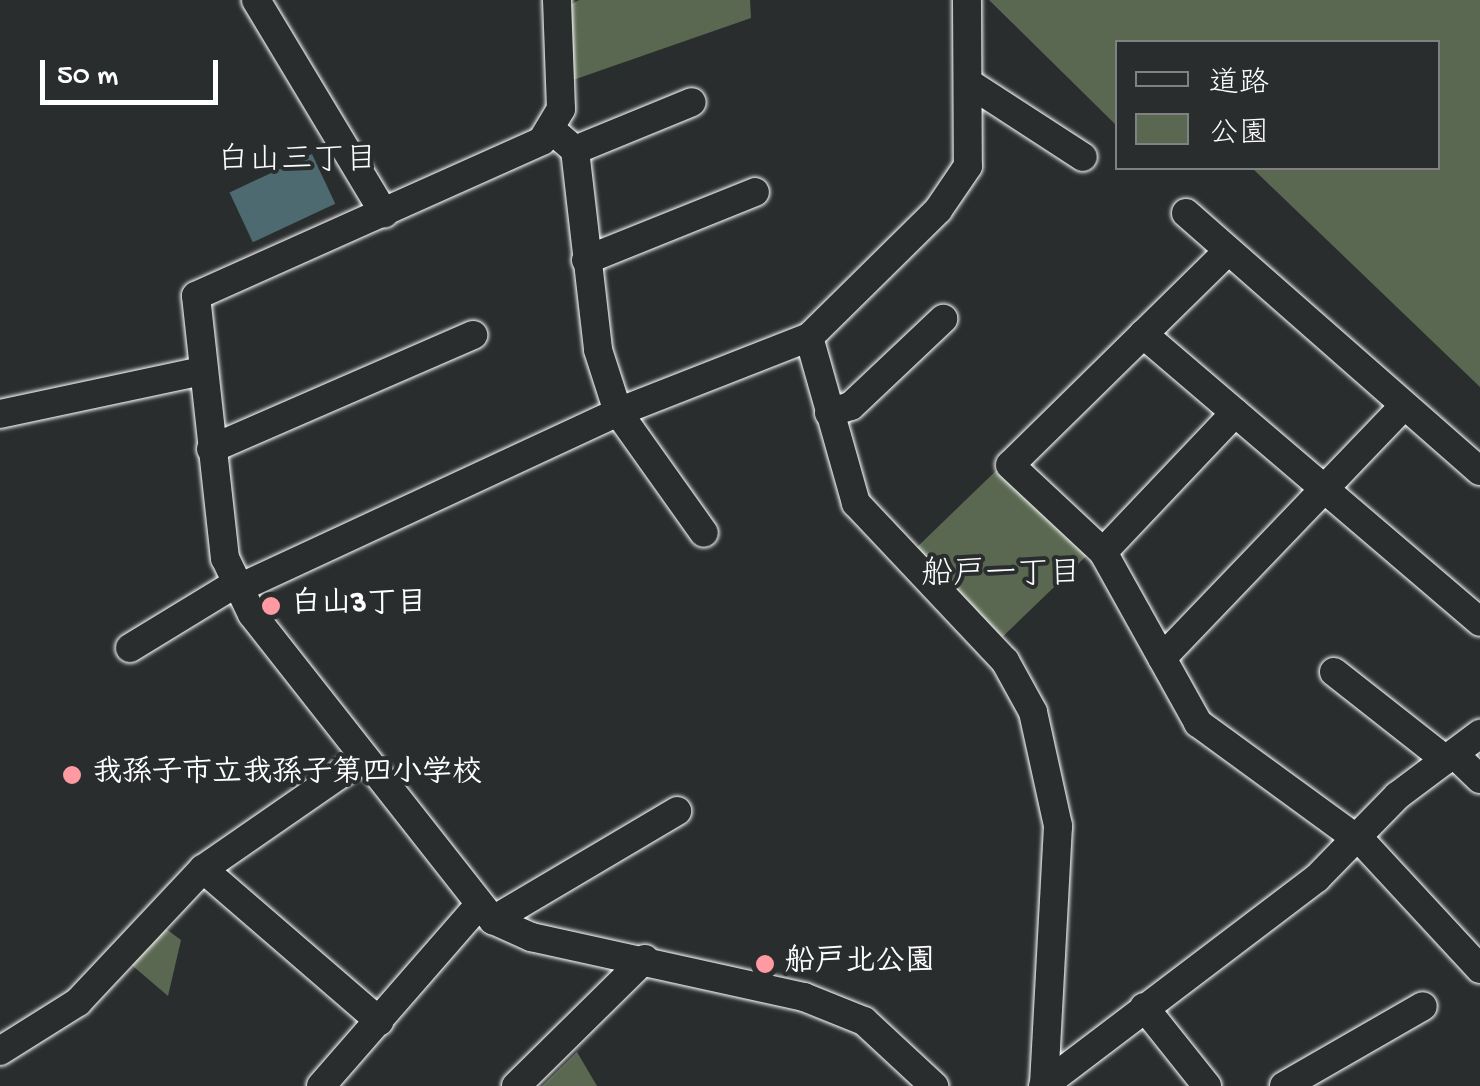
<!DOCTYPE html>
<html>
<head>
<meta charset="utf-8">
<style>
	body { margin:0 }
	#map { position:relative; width:1480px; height:1086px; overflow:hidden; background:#2a2d2e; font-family:"Gochi Hand","Klee One",sans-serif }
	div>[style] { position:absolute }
	.green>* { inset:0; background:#5a6851; transform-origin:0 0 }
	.water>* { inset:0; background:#4c6a6f; transform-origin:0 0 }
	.roads { filter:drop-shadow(0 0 2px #fff) drop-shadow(0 0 2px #fff) }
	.minor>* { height:28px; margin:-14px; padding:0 14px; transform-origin:14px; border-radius:14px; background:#2a2d2e }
	.dots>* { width:28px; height:28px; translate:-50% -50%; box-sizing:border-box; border:5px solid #2a2d2e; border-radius:50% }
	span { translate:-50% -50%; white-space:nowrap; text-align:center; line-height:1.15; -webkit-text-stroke:8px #2a2d2e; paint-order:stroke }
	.poi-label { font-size:30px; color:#fff; font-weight:700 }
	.left { translate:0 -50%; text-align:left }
	.neighbourhood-label { font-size:32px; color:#fff }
	.legend { position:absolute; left:1115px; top:40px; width:325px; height:130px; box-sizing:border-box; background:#2a2d2e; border:2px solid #7f8182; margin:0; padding:12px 18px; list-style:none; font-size:30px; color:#fff }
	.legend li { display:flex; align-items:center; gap:20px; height:50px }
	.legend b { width:50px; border:2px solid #7f8182 }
	.scale { position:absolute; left:40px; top:60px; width:178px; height:45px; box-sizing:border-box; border:5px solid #fff; border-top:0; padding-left:12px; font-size:30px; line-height:35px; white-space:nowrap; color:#fff; -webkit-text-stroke:8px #2a2d2e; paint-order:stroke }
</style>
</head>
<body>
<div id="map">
	<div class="green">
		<i style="clip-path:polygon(579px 0,750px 0,751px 18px,573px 80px,568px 6px)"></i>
		<i style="clip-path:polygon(989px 0,1480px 0,1480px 387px,1252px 168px,1438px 168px,1438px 42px,1118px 42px,1117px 126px)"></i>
		<i style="left:1002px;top:465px;width:124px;height:124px;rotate:46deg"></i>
		<i style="clip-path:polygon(158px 923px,181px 940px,168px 996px,127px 961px)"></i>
		<i style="clip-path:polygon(577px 1052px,597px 1086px,542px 1086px)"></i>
	</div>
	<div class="water">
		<i style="left:312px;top:154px;width:55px;height:91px;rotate:65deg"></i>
	</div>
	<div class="roads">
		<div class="minor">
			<i style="left:256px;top:0;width:249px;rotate:59deg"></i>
			<i style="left:557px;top:0;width:109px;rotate:87.9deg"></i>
			<i style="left:561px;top:109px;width:37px;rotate:121deg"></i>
			<i style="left:542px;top:141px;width:379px;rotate:155.9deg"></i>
			<i style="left:196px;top:296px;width:264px;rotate:83.7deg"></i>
			<i style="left:225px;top:558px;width:62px;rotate:64.3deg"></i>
			<i style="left:252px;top:614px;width:390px;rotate:51.8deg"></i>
			<i style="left:493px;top:920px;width:42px;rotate:24.1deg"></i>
			<i style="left:531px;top:937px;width:280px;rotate:12.4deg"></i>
			<i style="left:804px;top:997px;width:65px;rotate:21.8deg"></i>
			<i style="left:864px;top:1021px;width:96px;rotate:42.9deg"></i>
			<i style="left:967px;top:0;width:166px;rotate:89.7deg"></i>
			<i style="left:968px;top:166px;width:53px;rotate:124.3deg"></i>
			<i style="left:938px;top:210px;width:181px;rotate:135.4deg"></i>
			<i style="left:809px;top:337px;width:173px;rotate:74.2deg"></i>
			<i style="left:856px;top:503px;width:217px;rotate:46.7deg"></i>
			<i style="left:1005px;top:661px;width:58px;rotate:61.2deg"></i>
			<i style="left:1033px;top:712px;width:117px;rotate:77.6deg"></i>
			<i style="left:1058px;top:826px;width:259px;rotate:93.1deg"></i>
			<i style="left:972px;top:85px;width:132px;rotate:33deg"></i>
			<i style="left:553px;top:131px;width:29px;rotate:41deg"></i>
			<i style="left:575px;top:150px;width:201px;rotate:83.4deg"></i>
			<i style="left:598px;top:350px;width:65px;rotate:72.1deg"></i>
			<i style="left:618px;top:412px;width:148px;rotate:54.6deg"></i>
			<i style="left:575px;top:150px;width:126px;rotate:-22.3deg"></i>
			<i style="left:1186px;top:213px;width:391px;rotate:41.3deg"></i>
			<i style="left:1228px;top:251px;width:305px;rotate:135.5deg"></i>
			<i style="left:1010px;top:465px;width:127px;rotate:43.1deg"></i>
			<i style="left:1103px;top:552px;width:196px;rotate:60.9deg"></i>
			<i style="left:1198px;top:723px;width:192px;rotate:36.1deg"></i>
			<i style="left:586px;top:260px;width:182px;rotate:-21.9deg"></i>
			<i style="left:1143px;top:334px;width:443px;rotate:40.5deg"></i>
			<i style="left:829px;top:413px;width:23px;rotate:-18deg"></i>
			<i style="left:851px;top:406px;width:127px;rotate:-43.4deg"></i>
			<i style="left:0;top:414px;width:207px;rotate:-12deg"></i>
			<i style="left:211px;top:449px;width:286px;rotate:-23.5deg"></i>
			<i style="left:1103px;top:552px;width:192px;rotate:-46.5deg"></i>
			<i style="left:237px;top:589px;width:420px;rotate:-24.9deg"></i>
			<i style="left:618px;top:412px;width:205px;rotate:-21.4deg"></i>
			<i style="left:130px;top:648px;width:123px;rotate:-31.4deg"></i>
			<i style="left:1162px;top:658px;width:349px;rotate:-46.2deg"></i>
			<i style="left:1334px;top:672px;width:142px;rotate:38.2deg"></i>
			<i style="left:1454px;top:754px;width:36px;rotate:44deg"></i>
			<i style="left:1355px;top:834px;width:184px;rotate:47.2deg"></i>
			<i style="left:203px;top:869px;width:233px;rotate:40.8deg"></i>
			<i style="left:493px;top:920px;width:214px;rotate:-30.6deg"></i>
			<i style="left:1144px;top:1007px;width:101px;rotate:51.4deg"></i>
			<i style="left:0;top:1051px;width:92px;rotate:-32.1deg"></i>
			<i style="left:78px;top:1002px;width:183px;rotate:-46.8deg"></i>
			<i style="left:203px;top:869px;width:193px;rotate:-34.7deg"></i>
			<i style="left:321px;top:1086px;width:240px;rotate:-48.9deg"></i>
			<i style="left:516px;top:1086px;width:181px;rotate:-44.6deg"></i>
			<i style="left:1043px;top:1086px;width:344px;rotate:-37.2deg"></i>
			<i style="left:1317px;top:878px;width:115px;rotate:-45.7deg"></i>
			<i style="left:1397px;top:796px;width:104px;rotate:-36.8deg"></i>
			<i style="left:1284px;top:1086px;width:160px;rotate:-29.9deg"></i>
		</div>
	</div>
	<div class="dots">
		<i style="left:271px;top:606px;background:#ff9aa2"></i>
		<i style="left:72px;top:775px;background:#ff9aa2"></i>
		<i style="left:765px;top:964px;background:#ff9aa2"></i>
	</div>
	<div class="poi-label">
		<span class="left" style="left:291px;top:606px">白山3丁目</span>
		<span class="left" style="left:92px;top:775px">我孫子市立我孫子第四小学校</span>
		<span class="left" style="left:785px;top:964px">船戸北公園</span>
	</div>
	<div class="neighbourhood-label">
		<span style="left:297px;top:162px">白山三丁目</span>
		<span style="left:1001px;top:576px">船戸一丁目</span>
	</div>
	<ul class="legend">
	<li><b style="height:12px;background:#2a2d2e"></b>道路</li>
	<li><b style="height:28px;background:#5a6851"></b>公園</li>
	</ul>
	<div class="scale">50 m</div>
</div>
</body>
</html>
